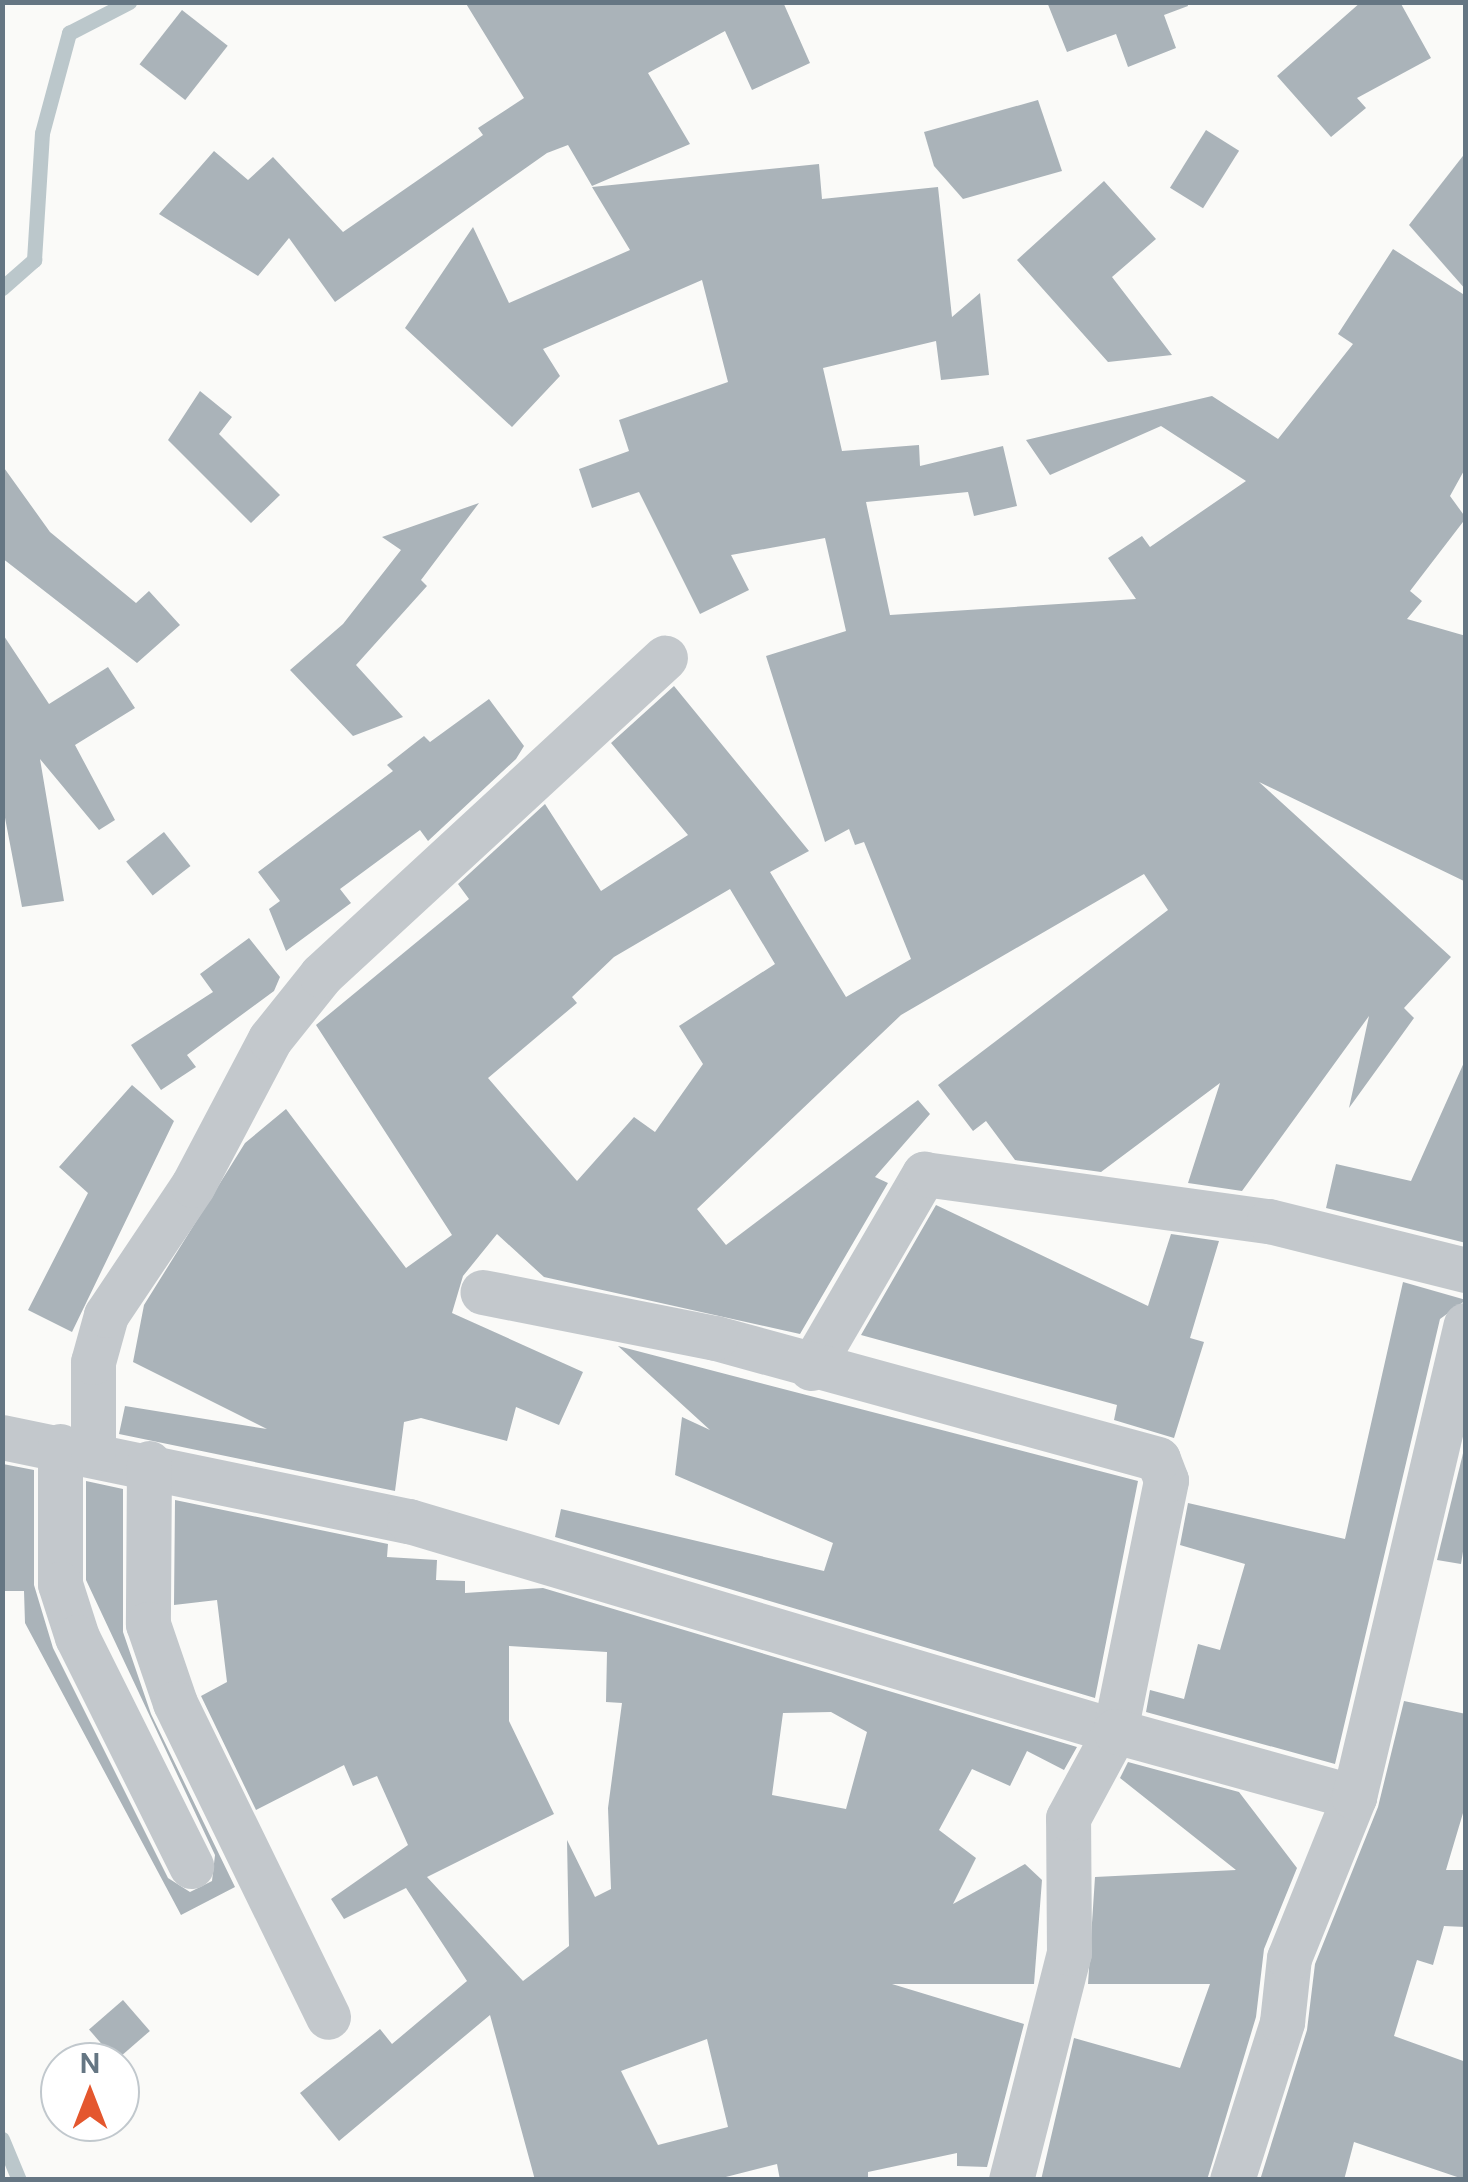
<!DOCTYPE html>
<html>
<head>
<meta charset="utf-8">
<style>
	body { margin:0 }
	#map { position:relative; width:1468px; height:2182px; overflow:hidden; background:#fafaf8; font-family:"DM Sans",sans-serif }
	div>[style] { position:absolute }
	.stream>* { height:15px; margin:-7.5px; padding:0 7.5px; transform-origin:7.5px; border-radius:7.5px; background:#bbc7cb }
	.building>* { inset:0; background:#aab3b9; transform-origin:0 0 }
	.minor>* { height:45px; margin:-22.5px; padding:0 22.5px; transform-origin:22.5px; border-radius:22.5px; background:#c3c8cc }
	span { translate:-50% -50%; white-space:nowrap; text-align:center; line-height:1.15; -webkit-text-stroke:10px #fff; paint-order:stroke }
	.frame { position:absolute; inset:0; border:5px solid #657683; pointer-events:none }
	.north { position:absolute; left:40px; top:2042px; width:100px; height:100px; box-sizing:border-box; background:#fff; border:2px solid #c1c8cd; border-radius:50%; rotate:0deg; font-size:28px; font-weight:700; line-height:40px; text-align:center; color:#657683 }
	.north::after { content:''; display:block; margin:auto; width:35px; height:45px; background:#e4572e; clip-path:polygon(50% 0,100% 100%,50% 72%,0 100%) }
</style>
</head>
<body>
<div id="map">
	<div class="stream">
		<i style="left:2px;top:288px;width:43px;rotate:-41.2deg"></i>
		<i style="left:34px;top:260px;width:127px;rotate:-86.4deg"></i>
		<i style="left:42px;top:133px;width:104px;rotate:-74.9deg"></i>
		<i style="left:69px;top:33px;width:68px;rotate:-27.3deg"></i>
		<i style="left:2px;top:2139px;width:44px;rotate:67.5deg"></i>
	</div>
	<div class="building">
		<i style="clip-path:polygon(465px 2px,783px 2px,810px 63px,752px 90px,725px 31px,648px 73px,690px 144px,592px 186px,568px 145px,547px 153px,335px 302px,289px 238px,258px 276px,159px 214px,214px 151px,248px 180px,273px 157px,343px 232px,483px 135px,478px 128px,524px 98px)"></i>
		<i style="clip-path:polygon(1047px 2px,1187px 2px,1188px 6px,1164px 15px,1176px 48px,1128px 67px,1116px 34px,1067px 52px)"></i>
		<i style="clip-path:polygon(1361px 2px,1400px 2px,1431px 58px,1357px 98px,1366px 108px,1331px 137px,1277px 76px)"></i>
		<i style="left:182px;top:10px;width:58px;height:69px;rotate:38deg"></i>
		<i style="clip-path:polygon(1038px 100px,1062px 171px,963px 199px,934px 166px,924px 132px)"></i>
		<i style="left:1206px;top:130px;width:39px;height:68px;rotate:32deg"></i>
		<i style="clip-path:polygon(1466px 152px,1466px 290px,1409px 225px)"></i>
		<i style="clip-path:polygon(evenodd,819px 164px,822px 199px,938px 187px,952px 317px,980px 293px,989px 375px,941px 380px,936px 341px,823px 368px,842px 451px,919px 445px,920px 466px,1003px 446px,1017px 506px,974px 516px,968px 492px,866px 502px,890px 615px,1136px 599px,1108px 558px,1142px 536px,1150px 547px,1246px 481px,1161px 426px,1050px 475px,1026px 440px,1212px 396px,1278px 439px,1353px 344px,1338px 334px,1393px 249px,1466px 296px,1466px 467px,1450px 496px,1466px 518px,1410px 591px,1422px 601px,1407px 619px,1466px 636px,1466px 882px,1259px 782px,1451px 957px,1404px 1008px,1414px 1018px,1349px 1108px,1369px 1016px,1242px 1191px,1188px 1183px,1220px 1083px,1101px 1172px,1015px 1160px,986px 1121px,973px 1131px,938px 1085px,1168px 910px,1144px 874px,901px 1015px,697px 1209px,726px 1245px,918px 1100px,930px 1114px,875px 1177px,888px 1183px,800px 1334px,544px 1277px,497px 1234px,463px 1276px,452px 1313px,583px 1372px,559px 1425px,516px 1407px,507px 1441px,421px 1418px,404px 1422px,395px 1491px,119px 1434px,125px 1406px,267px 1429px,133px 1362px,144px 1305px,245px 1143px,286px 1109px,406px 1268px,452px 1235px,316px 1025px,469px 899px,458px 884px,545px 804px,601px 891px,688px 835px,611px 743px,674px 686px,809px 851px,770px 872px,846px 997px,911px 959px,864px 842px,855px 845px,849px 829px,825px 842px,766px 656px,846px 631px,825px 538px,731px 555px,749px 590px,700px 614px,639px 492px,592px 508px,579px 469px,629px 451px,619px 420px,728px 382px,702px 280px,543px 349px,560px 376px,512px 427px,405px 328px,473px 227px,509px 303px,630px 250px,592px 187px,819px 164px,730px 889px,775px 964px,679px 1026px,703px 1064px,655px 1132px,634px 1117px,577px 1181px,488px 1078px,577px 1003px,572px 997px,614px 957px,730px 889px)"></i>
		<i style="clip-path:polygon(1104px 181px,1156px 239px,1112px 277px,1172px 355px,1108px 362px,1017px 260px)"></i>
		<i style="clip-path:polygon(200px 391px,232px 417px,219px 434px,280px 495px,251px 523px,168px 440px)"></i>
		<i style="clip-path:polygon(2px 465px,50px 532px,136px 603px,149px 591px,180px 625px,137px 663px,2px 558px)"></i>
		<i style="clip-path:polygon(479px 503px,421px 580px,427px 586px,356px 665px,403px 717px,353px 736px,290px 670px,343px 624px,401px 550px,382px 537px)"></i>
		<i style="clip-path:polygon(2px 633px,49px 704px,108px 667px,135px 708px,75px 745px,115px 820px,99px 830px,40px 759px,64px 901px,22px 907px,2px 802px)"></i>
		<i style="clip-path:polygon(489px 699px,524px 746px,516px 759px,428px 841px,420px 830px,340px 889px,351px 903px,286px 951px,269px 909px,280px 901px,258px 872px,393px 771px,387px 765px,424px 736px,430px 742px)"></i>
		<i style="left:164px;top:832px;width:43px;height:48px;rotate:52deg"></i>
		<i style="clip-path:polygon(249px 938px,280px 977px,274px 991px,187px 1055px,196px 1067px,161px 1090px,131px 1045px,213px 992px,200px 974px)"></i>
		<i style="clip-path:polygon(1466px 1058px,1466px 1243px,1326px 1208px,1336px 1164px,1411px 1181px)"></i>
		<i style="clip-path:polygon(132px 1085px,174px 1121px,72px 1332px,28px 1310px,88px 1193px,59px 1167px)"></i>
		<i style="clip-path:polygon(936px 1205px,1148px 1306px,1171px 1234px,1219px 1241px,1190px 1338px,1204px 1342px,1174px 1438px,1114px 1420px,1117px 1405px,861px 1335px)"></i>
		<i style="clip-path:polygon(1403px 1282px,1466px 1300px,1440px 1319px,1335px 1764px,1146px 1712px,1150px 1690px,1184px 1699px,1198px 1644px,1220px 1650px,1245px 1564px,1180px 1545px,1188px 1503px,1345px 1539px)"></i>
		<i style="clip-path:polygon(618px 1346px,1138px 1481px,1095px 1698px,555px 1537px,561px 1509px,824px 1571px,833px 1543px,675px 1475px,682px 1417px,710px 1430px)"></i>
		<i style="clip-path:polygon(1466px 1441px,1466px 1533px,1461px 1564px,1437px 1560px)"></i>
		<i style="clip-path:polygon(3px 1464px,34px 1470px,34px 1585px,53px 1648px,168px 1878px,190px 1892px,212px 1881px,215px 1855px,86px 1580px,86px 1481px,123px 1489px,123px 1632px,151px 1714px,235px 1887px,181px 1915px,25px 1623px,24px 1591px,2px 1591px)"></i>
		<i style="clip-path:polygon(evenodd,175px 1500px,388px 1544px,387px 1557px,437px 1560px,436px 1580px,465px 1581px,465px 1593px,543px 1588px,1077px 1747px,1064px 1770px,1027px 1751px,1010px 1786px,972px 1769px,939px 1830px,976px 1858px,953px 1904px,1025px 1864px,1042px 1880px,1034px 1984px,892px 1984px,1024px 2024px,987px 2167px,957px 2166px,957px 2153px,868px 2172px,868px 2180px,780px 2180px,777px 2164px,714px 2180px,535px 2180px,490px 2015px,339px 2141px,300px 2093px,380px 2029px,392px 2044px,467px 1981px,406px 1888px,344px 1919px,331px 1899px,408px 1845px,377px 1776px,353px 1786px,344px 1765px,256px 1810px,201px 1696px,227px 1682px,217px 1600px,174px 1605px,175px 1500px,509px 1646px,607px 1652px,606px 1702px,622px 1703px,608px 1808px,611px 1889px,595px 1897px,567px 1840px,569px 1946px,523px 1981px,427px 1877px,554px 1814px,509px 1721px,509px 1646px,175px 1500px,831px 1712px,867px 1732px,846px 1809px,772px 1795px,783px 1713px,831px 1712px,175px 1500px,707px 2039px,728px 2127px,658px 2145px,621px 2071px,707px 2039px)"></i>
		<i style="clip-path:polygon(1404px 1701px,1466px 1714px,1466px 1803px,1446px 1870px,1466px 1870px,1466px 1927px,1444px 1926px,1433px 1965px,1417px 1960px,1394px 2036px,1466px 2062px,1466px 2180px,1354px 2142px,1344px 2180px,1260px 2180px,1307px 2030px,1315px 1964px,1378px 1807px)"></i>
		<i style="clip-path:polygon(1128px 1762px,1239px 1792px,1297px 1868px,1264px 1949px,1256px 2017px,1207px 2180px,1041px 2180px,1074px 2038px,1180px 2068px,1210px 1984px,1088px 1984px,1095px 1877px,1236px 1870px,1120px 1778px)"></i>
		<i style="left:123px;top:2000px;width:41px;height:45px;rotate:49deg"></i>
	</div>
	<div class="minor">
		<i style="left:811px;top:1368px;width:225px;rotate:-59.8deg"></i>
		<i style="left:924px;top:1174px;width:348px;rotate:7.8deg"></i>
		<i style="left:1269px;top:1221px;width:203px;rotate:14deg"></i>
		<i style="left:2px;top:1437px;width:416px;rotate:11.7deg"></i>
		<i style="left:409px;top:1521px;width:737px;rotate:16.57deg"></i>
		<i style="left:1115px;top:1731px;width:256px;rotate:-78.5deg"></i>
		<i style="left:1166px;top:1480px;width:22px;rotate:-111deg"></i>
		<i style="left:1158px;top:1459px;width:459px;rotate:-164.7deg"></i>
		<i style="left:715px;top:1338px;width:237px;rotate:-168.8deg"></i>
		<i style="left:60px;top:1446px;width:138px;rotate:90deg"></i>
		<i style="left:60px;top:1584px;width:56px;rotate:72.2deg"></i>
		<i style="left:77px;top:1637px;width:256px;rotate:63.5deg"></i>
		<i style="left:93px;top:1451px;width:89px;rotate:-90deg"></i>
		<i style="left:93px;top:1362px;width:49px;rotate:-74.5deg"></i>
		<i style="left:106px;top:1315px;width:156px;rotate:-56.2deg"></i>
		<i style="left:193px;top:1185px;width:165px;rotate:-62.2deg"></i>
		<i style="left:270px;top:1039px;width:82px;rotate:-51.4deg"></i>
		<i style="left:321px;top:975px;width:468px;rotate:-42.7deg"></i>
		<i style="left:149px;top:1463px;width:161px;rotate:90.4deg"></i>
		<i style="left:148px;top:1624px;width:83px;rotate:71.1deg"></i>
		<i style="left:175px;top:1703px;width:349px;rotate:64deg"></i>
		<i style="left:1011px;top:2180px;width:234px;rotate:-75.7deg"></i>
		<i style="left:1069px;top:1953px;width:135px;rotate:-90.4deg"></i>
		<i style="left:1068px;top:1818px;width:99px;rotate:-61.6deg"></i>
		<i style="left:1115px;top:1731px;width:248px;rotate:15.4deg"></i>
		<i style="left:1232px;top:2180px;width:166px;rotate:-72.4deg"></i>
		<i style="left:1282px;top:2022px;width:64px;rotate:-83.8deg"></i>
		<i style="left:1289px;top:1958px;width:174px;rotate:-68deg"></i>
		<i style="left:1354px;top:1797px;width:485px;rotate:-76.7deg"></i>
	</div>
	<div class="frame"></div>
	<div class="north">N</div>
</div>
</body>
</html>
